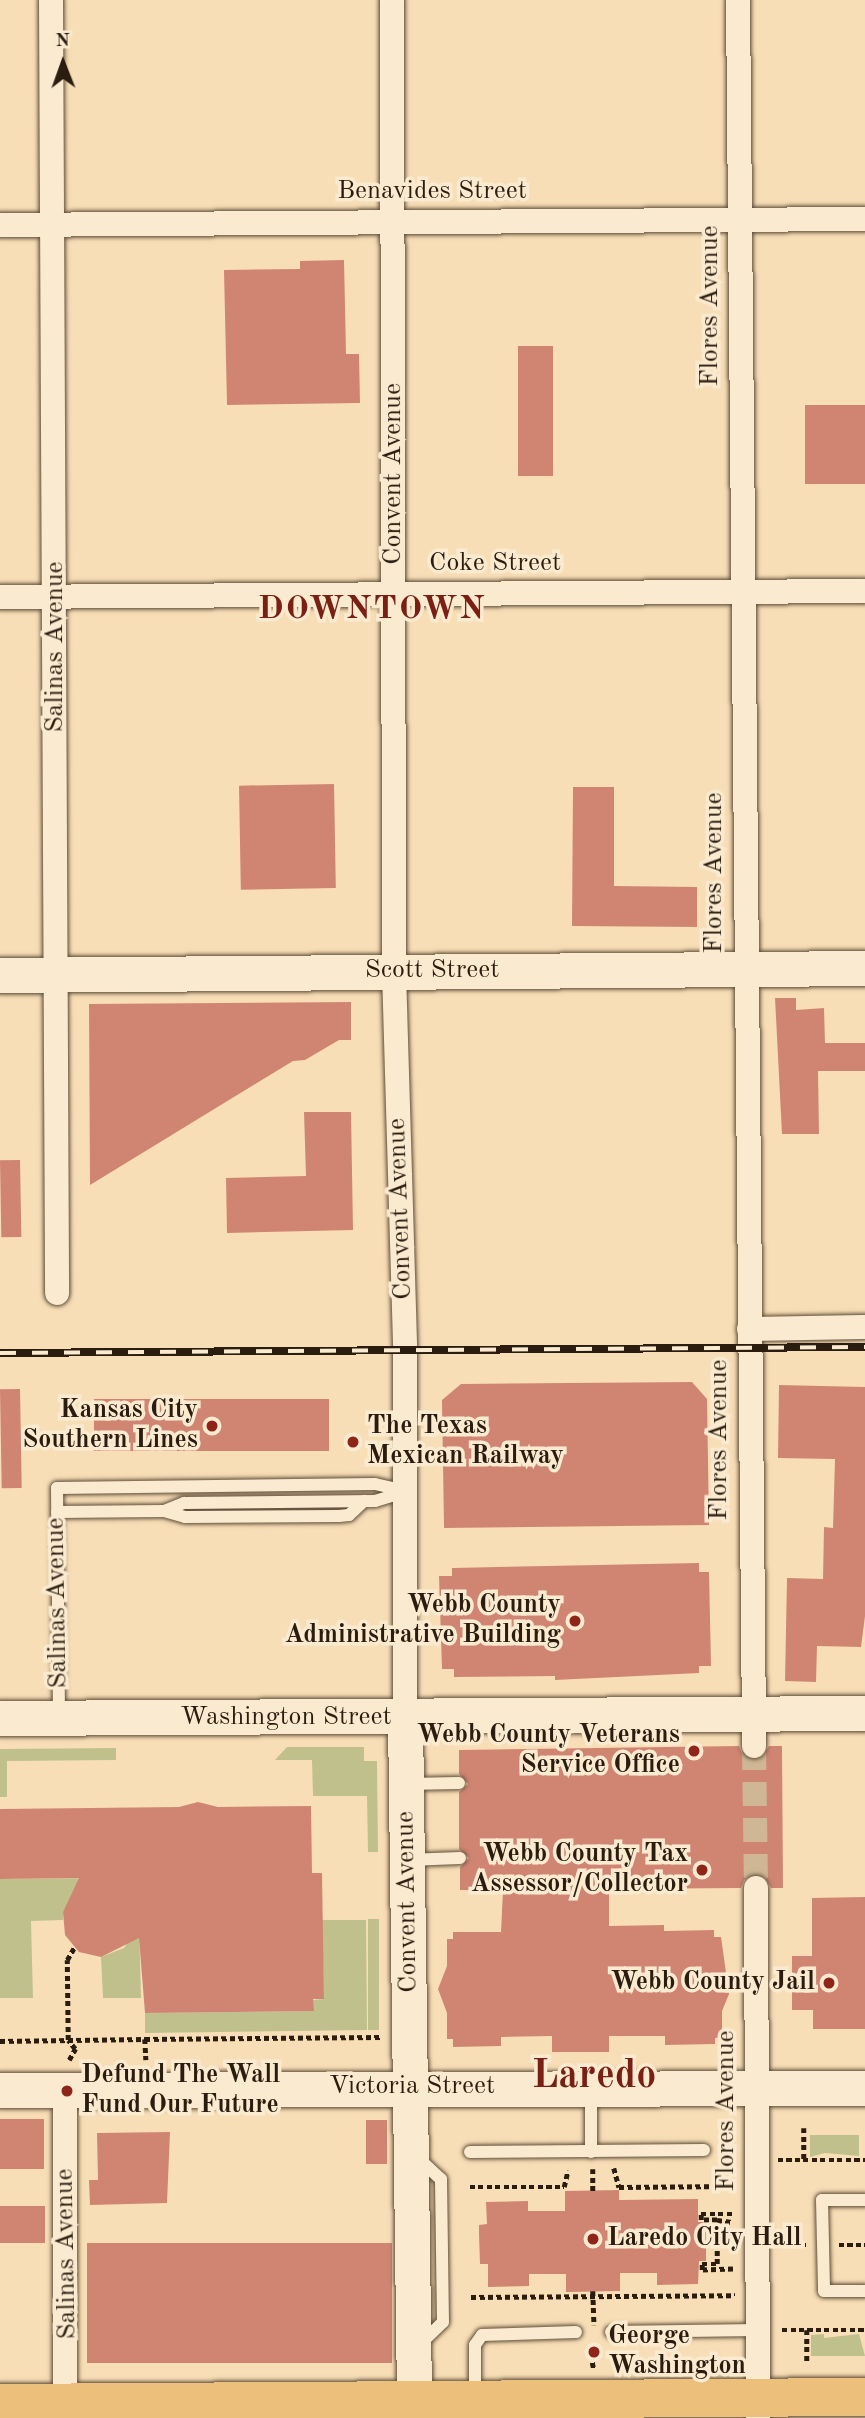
<!DOCTYPE html>
<html>
<head>
<meta charset="utf-8">
<style>
	body { margin:0 }
	#map { position:relative; width:865px; height:2418px; overflow:hidden; background:#f8deb6; font-family:"Old Standard TT",serif }
	div>[style] { position:absolute }
	.green>* { inset:0; background:#c0c08c; transform-origin:0 0 }
	.building>* { inset:0; background:#d08573; transform-origin:0 0 }
	.street-tunnel>* { height:24px; margin-top:-12px; transform-origin:0; background:repeating-linear-gradient(90deg,#cfb795 0 24px,transparent 0 36px) }
	.path>* { height:4.5px; margin-top:-2.25px; transform-origin:0; background:repeating-linear-gradient(90deg,#2a1d0f 0 5px,transparent 0 8.5px) }
	.roads { filter:drop-shadow(0 0 2px #5e4d39) drop-shadow(0 0 2px #5e4d39) }
	.lane>* { height:12px; margin:-6px; padding:0 6px; transform-origin:6px; border-radius:6px; background:#faead0 }
	.street>* { height:24px; margin:-12px; padding:0 12px; transform-origin:12px; border-radius:12px; background:#faead0 }
	.secondary>* { height:35px; margin:-17.5px; padding:0 17.5px; transform-origin:17.5px; border-radius:17.5px; background:#faead0 }
	.primary>* { height:38px; margin:-19px; padding:0 19px; transform-origin:19px; border-radius:19px; background:#ecbf7b }
	.rail>* { height:8px; margin-top:-4px; transform-origin:0; background:repeating-linear-gradient(90deg,#faead0 0 16px,#2a1d0f 0 32px); box-sizing:border-box; border-block:2px solid #2a1d0f }
	.dots>* { width:19px; height:19px; translate:-50% -50%; box-sizing:border-box; border:4px solid #faead0; border-radius:50% }
	span { translate:-50% -50%; white-space:nowrap; text-align:center; line-height:1.15; -webkit-text-stroke:7px #faead0; paint-order:stroke }
	.street-label { font-size:26px; color:#2a1d0f }
	.poi-label { font-size:26px; color:#2a1d0f; font-weight:700 }
	.right { translate:-100% -50%; text-align:right }
	.left { translate:0 -50%; text-align:left }
	.district-label { font-size:33px; color:#7a1f14; font-weight:700; letter-spacing:2px }
	.town-label { font-size:40px; color:#7a1f14; font-weight:700 }
	.north { position:absolute; left:28px; top:28px; width:70px; height:70px; -webkit-text-stroke:5px #faead0; paint-order:stroke; rotate:359deg; font-size:19px; font-weight:700; line-height:28px; text-align:center; color:#2a1d0f }
	.north::after { content:''; display:block; margin:auto; width:24px; height:32px; background:#2a1d0f; clip-path:polygon(50% 0,100% 100%,50% 72%,0 100%) }
</style>
</head>
<body>
<div id="map">
	<div class="green">
		<i style="clip-path:polygon(287px 1747px,364px 1747px,364px 1761px,377px 1761px,378px 1852px,368px 1852px,367px 1796px,313px 1796px,312px 1760px,275px 1760px)"></i>
		<i style="clip-path:polygon(116px 1748px,116px 1760px,7px 1761px,7px 1797px,0 1797px,0 1749px)"></i>
		<i style="clip-path:polygon(98px 1878px,63px 1912px,63px 1920px,31px 1921px,33px 1998px,0 1998px,0 1879px)"></i>
		<i style="left:368px;top:1919px;width:11px;height:111px"></i>
		<i style="clip-path:polygon(322px 1920px,366px 1920px,367px 2030px,145px 2033px,145px 2013px,313px 2011px,313px 2000px,324px 1999px)"></i>
		<i style="clip-path:polygon(139px 1925px,141px 1998px,103px 1998px,101px 1957px,124px 1948px)"></i>
		<i style="clip-path:polygon(810px 2135px,859px 2135px,859px 2156px,825px 2153px,810px 2157px)"></i>
		<i style="clip-path:polygon(824px 2334px,824px 2338px,859px 2334px,865px 2356px,811px 2356px,811px 2335px)"></i>
	</div>
	<div class="building">
		<i style="clip-path:polygon(344px 260px,346px 354px,359px 354px,360px 403px,227px 405px,224px 270px,300px 269px,300px 261px)"></i>
		<i style="left:518px;top:346px;width:35px;height:130px"></i>
		<i style="left:805px;top:405px;width:60px;height:79px"></i>
		<i style="left:334px;top:784px;width:104px;height:95px;rotate:89deg"></i>
		<i style="clip-path:polygon(573px 787px,614px 787px,614px 886px,697px 887px,697px 927px,572px 926px)"></i>
		<i style="clip-path:polygon(775px 998px,796px 998px,796px 1010px,824px 1008px,825px 1043px,865px 1043px,865px 1071px,818px 1071px,819px 1134px,782px 1134px)"></i>
		<i style="clip-path:polygon(351px 1002px,351px 1040px,339px 1040px,305px 1060px,293px 1061px,90px 1185px,89px 1004px)"></i>
		<i style="clip-path:polygon(304px 1112px,351px 1112px,353px 1230px,227px 1233px,226px 1178px,306px 1176px)"></i>
		<i style="left:20px;top:1160px;width:77px;height:20px;rotate:89deg"></i>
		<i style="clip-path:polygon(692px 1382px,707px 1399px,709px 1525px,444px 1528px,442px 1400px,461px 1384px)"></i>
		<i style="clip-path:polygon(779px 1385px,865px 1387px,865px 1616px,861px 1647px,817px 1646px,816px 1682px,785px 1681px,787px 1578px,823px 1579px,824px 1527px,833px 1528px,835px 1459px,778px 1458px)"></i>
		<i style="left:20px;top:1389px;width:99px;height:20px;rotate:89deg"></i>
		<i style="left:329px;top:1399px;width:52px;height:235px;rotate:90deg"></i>
		<i style="clip-path:polygon(699px 1563px,699px 1572px,709px 1572px,711px 1666px,699px 1666px,699px 1673px,555px 1680px,555px 1676px,454px 1677px,454px 1669px,442px 1669px,439px 1576px,452px 1576px,452px 1568px)"></i>
		<i style="clip-path:polygon(739px 1746px,742px 1754px,753px 1761px,762px 1758px,769px 1746px,782px 1746px,783px 1888px,771px 1888px,764px 1876px,755px 1873px,744px 1880px,741px 1888px,609px 1889px,609px 1926px,664px 1925px,664px 1931px,714px 1930px,714px 1937px,721px 1937px,729px 1994px,722px 2011px,722px 2037px,715px 2038px,715px 2044px,665px 2045px,665px 2036px,609px 2036px,609px 2052px,552px 2052px,552px 2036px,501px 2037px,501px 2046px,453px 2047px,453px 2039px,447px 2039px,447px 2013px,438px 1989px,447px 1966px,447px 1939px,453px 1939px,453px 1932px,501px 1932px,503px 1890px,460px 1890px,460px 1867px,469px 1858px,459px 1849px,459px 1792px,468px 1784px,459px 1774px,459px 1750px)"></i>
		<i style="clip-path:polygon(198px 1802px,218px 1807px,311px 1806px,312px 1873px,322px 1873px,324px 1999px,313px 1999px,314px 2011px,145px 2013px,139px 1938px,101px 1957px,79px 1952px,65px 1935px,63px 1912px,79px 1878px,0 1879px,0 1809px,179px 1807px)"></i>
		<i style="clip-path:polygon(865px 1897px,865px 2029px,813px 2029px,813px 2010px,792px 2010px,792px 1956px,812px 1956px,812px 1898px)"></i>
		<i style="left:0;top:2119px;width:44px;height:50px"></i>
		<i style="left:366px;top:2120px;width:21px;height:44px"></i>
		<i style="clip-path:polygon(170px 2132px,167px 2203px,90px 2205px,89px 2180px,98px 2180px,97px 2133px)"></i>
		<i style="clip-path:polygon(619px 2190px,619px 2200px,698px 2199px,698px 2222px,706px 2222px,706px 2261px,699px 2261px,698px 2284px,657px 2285px,657px 2273px,620px 2273px,620px 2291px,566px 2292px,566px 2274px,529px 2274px,529px 2286px,488px 2287px,488px 2264px,480px 2264px,479px 2234px,479px 2225px,487px 2224px,486px 2202px,528px 2201px,528px 2211px,565px 2211px,565px 2191px)"></i>
		<i style="left:0;top:2206px;width:45px;height:37px"></i>
		<i style="left:392px;top:2243px;width:120px;height:305px;rotate:90deg"></i>
	</div>
	<div class="street-tunnel">
		<i style="left:754px;top:1746px;width:142px;rotate:89.2deg"></i>
	</div>
	<div class="path">
		<i style="left:145px;top:2039px;width:237px;rotate:-0.5deg"></i>
		<i style="left:0;top:2041px;width:145px;rotate:-0.8deg"></i>
		<i style="left:145px;top:2039px;width:21px;rotate:87deg"></i>
		<i style="left:69px;top:2060px;width:13px;rotate:-61deg"></i>
		<i style="left:75px;top:2049px;width:11px;rotate:-128deg"></i>
		<i style="left:68px;top:2040px;width:80px;rotate:-90.7deg"></i>
		<i style="left:67px;top:1960px;width:14px;rotate:-60deg"></i>
		<i style="left:804px;top:2128px;width:32px;rotate:90deg"></i>
		<i style="left:778px;top:2160px;width:87px"></i>
		<i style="left:614px;top:2168px;width:20px;rotate:75deg"></i>
		<i style="left:619px;top:2187px;width:114px;rotate:-0.5deg"></i>
		<i style="left:593px;top:2169px;width:22px;rotate:90deg"></i>
		<i style="left:470px;top:2187px;width:94px"></i>
		<i style="left:564px;top:2187px;width:17px;rotate:-77deg"></i>
		<i style="left:717px;top:2220px;width:15px;rotate:8deg"></i>
		<i style="left:706px;top:2244px;width:27px;rotate:-2deg"></i>
		<i style="left:780px;top:2245px;width:26px"></i>
		<i style="left:839px;top:2245px;width:26px"></i>
		<i style="left:733px;top:2269px;width:31px;rotate:178deg"></i>
		<i style="left:702px;top:2270px;width:6px;rotate:-90deg"></i>
		<i style="left:702px;top:2264px;width:15px"></i>
		<i style="left:717px;top:2264px;width:44px;rotate:-90deg"></i>
		<i style="left:717px;top:2220px;width:16px;rotate:180deg"></i>
		<i style="left:701px;top:2220px;width:6px;rotate:-90deg"></i>
		<i style="left:701px;top:2214px;width:33px"></i>
		<i style="left:593px;top:2291px;width:34px;rotate:88deg"></i>
		<i style="left:471px;top:2297px;width:264px;rotate:-0.4deg"></i>
		<i style="left:782px;top:2330px;width:83px"></i>
		<i style="left:807px;top:2330px;width:33px;rotate:90deg"></i>
		<i style="left:589px;top:2346px;width:25px;rotate:78deg"></i>
	</div>
	<div class="roads">
		<div class="lane">
			<i style="left:164px;top:1511px;width:22px;rotate:16deg"></i>
			<i style="left:185px;top:1517px;width:154px;rotate:-0.4deg"></i>
			<i style="left:339px;top:1516px;width:10px;rotate:-6deg"></i>
			<i style="left:349px;top:1515px;width:21px;rotate:-43deg"></i>
			<i style="left:57px;top:1512px;width:107px;rotate:-0.5deg"></i>
			<i style="left:164px;top:1511px;width:22px;rotate:-22deg"></i>
			<i style="left:184px;top:1503px;width:191px;rotate:-0.6deg"></i>
			<i style="left:375px;top:1501px;width:31px;rotate:-17deg"></i>
			<i style="left:59px;top:1715px;width:227px;rotate:-90.5deg"></i>
			<i style="left:57px;top:1488px;width:318px;rotate:-0.7deg"></i>
			<i style="left:375px;top:1484px;width:32px;rotate:13deg"></i>
			<i style="left:406px;top:1784px;width:53px;rotate:-1.1deg"></i>
			<i style="left:408px;top:1860px;width:52px;rotate:-2.2deg"></i>
			<i style="left:591px;top:2091px;width:61px;rotate:90deg"></i>
			<i style="left:470px;top:2152px;width:234px;rotate:-0.5deg"></i>
			<i style="left:417px;top:2157px;width:33px;rotate:43deg"></i>
			<i style="left:441px;top:2179px;width:143px;rotate:89.2deg"></i>
			<i style="left:443px;top:2322px;width:33px;rotate:136deg"></i>
			<i style="left:865px;top:2200px;width:43px;rotate:180deg"></i>
			<i style="left:822px;top:2200px;width:91px;rotate:88.7deg"></i>
			<i style="left:824px;top:2291px;width:41px"></i>
			<i style="left:611px;top:2332px;width:146px;rotate:-0.8deg"></i>
			<i style="left:475px;top:2395px;width:50px;rotate:-90deg"></i>
			<i style="left:475px;top:2345px;width:12px;rotate:-55deg"></i>
			<i style="left:482px;top:2335px;width:94px;rotate:-1.8deg"></i>
		</div>
		<div class="street">
			<i style="left:51px;top:0;width:1293px;rotate:89.73deg"></i>
			<i style="left:392px;top:0;width:972px;rotate:89.88deg"></i>
			<i style="left:394px;top:972px;width:378px;rotate:88.3deg"></i>
			<i style="left:405px;top:1350px;width:368px;rotate:90deg"></i>
			<i style="left:738px;top:0;width:1746px;rotate:89.47deg"></i>
			<i style="left:0;top:225px;width:865px;rotate:-0.4deg"></i>
			<i style="left:0;top:597px;width:865px;rotate:-0.4deg"></i>
			<i style="left:749px;top:1329px;width:116px;rotate:-1deg"></i>
			<i style="left:756px;top:1888px;width:530px;rotate:89.78deg"></i>
			<i style="left:65px;top:2090px;width:312px;rotate:90deg"></i>
		</div>
		<div class="secondary">
			<i style="left:0;top:975px;width:865px;rotate:-0.46deg"></i>
			<i style="left:0;top:1718px;width:865px;rotate:-0.33deg"></i>
			<i style="left:405px;top:1718px;width:682px;rotate:89.24deg"></i>
			<i style="left:0;top:2090px;width:865px;rotate:-0.13deg"></i>
		</div>
		<div class="primary">
			<i style="left:0;top:2403px;width:865px;rotate:-0.4deg"></i>
		</div>
	</div>
	<div class="rail">
		<i style="left:0;top:1353px;width:865px;rotate:-0.4deg"></i>
	</div>
	<div class="dots">
		<i style="left:212px;top:1426px;background:#8f2418"></i>
		<i style="left:353px;top:1442px;background:#8f2418"></i>
		<i style="left:575px;top:1621px;background:#8f2418"></i>
		<i style="left:694px;top:1751px;background:#8f2418"></i>
		<i style="left:702px;top:1870px;background:#8f2418"></i>
		<i style="left:829px;top:1983px;background:#8f2418"></i>
		<i style="left:67px;top:2091px;background:#8f2418"></i>
		<i style="left:593px;top:2239px;background:#8f2418"></i>
		<i style="left:594px;top:2352px;background:#8f2418"></i>
	</div>
	<div class="street-label">
		<span style="left:432px;top:192px">Benavides Street</span>
		<span style="left:711px;top:306px;rotate:-90deg">Flores Avenue</span>
		<span style="left:394px;top:474px;rotate:-90deg">Convent Avenue</span>
		<span style="left:495px;top:564px">Coke Street</span>
		<span style="left:56px;top:647px;rotate:-90deg">Salinas Avenue</span>
		<span style="left:715px;top:873px;rotate:-90deg">Flores Avenue</span>
		<span style="left:432px;top:971px">Scott Street</span>
		<span style="left:401px;top:1209px;rotate:-92deg">Convent Avenue</span>
		<span style="left:720px;top:1440px;rotate:-90deg">Flores Avenue</span>
		<span style="left:58px;top:1603px;rotate:-91deg">Salinas Avenue</span>
		<span style="left:286px;top:1718px">Washington Street</span>
		<span style="left:408px;top:1902px;rotate:-91deg">Convent Avenue</span>
		<span style="left:412px;top:2087px">Victoria Street</span>
		<span style="left:727px;top:2111px;rotate:-90deg">Flores Avenue</span>
		<span style="left:67px;top:2254px;rotate:-91deg">Salinas Avenue</span>
	</div>
	<div class="poi-label">
		<span class="right" style="left:198px;top:1426px">Kansas City<br>Southern Lines</span>
		<span class="left" style="left:367px;top:1442px">The Texas<br>Mexican Railway</span>
		<span class="right" style="left:561px;top:1621px">Webb County<br>Administrative Building</span>
		<span class="right" style="left:680px;top:1751px">Webb County Veterans<br>Service Office</span>
		<span class="right" style="left:688px;top:1870px">Webb County Tax<br>Assessor/Collector</span>
		<span class="right" style="left:815px;top:1983px">Webb County Jail</span>
		<span class="left" style="left:81px;top:2091px">Defund The Wall<br>Fund Our Future</span>
		<span class="left" style="left:607px;top:2239px">Laredo City Hall</span>
		<span class="left" style="left:608px;top:2352px">George<br>Washington</span>
	</div>
	<div class="district-label">
		<span style="left:372px;top:610px">DOWNTOWN</span>
	</div>
	<div class="town-label">
		<span style="left:594px;top:2077px">Laredo</span>
	</div>
	<div class="north">N</div>
</div>
</body>
</html>
